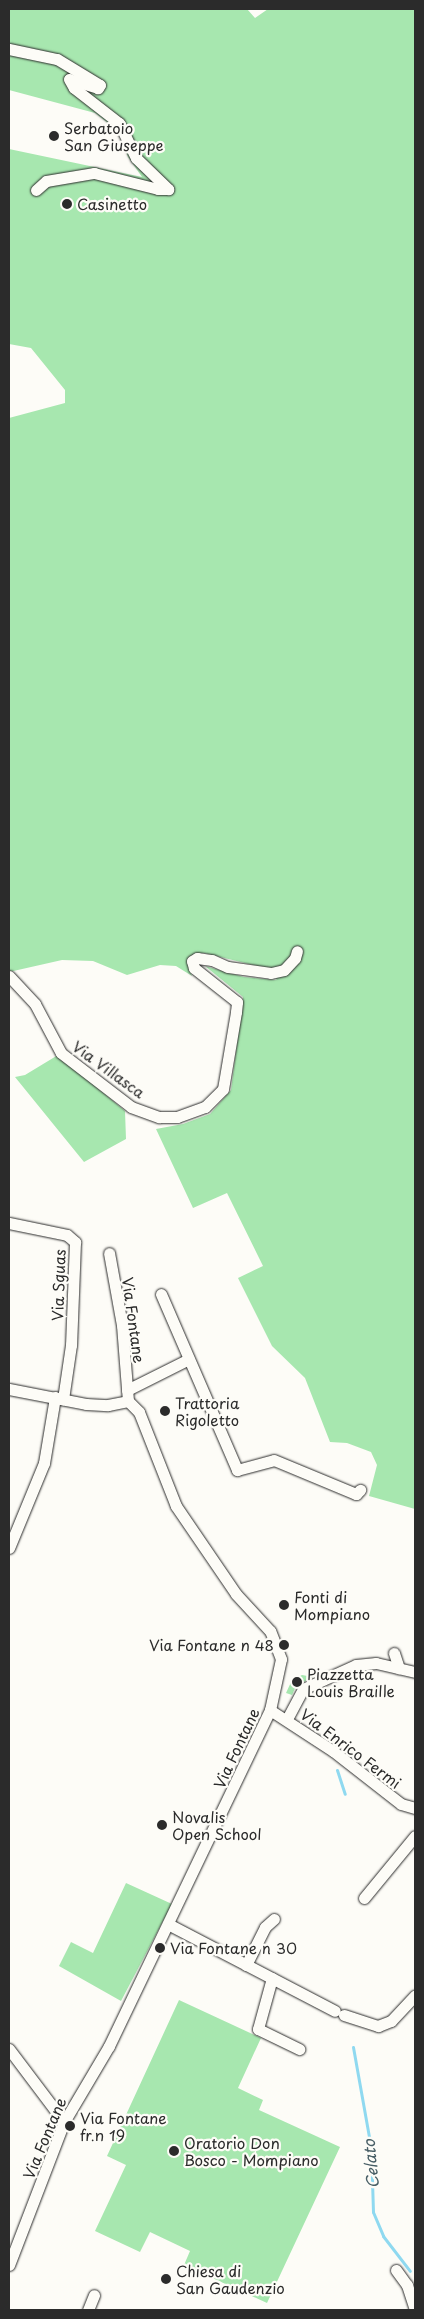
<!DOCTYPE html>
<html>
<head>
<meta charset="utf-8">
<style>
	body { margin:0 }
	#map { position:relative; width:424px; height:2319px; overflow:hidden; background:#fdfcf7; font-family:"Playpen Sans",sans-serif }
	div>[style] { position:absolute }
	.green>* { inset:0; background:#a7e7af }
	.stream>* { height:3px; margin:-1.5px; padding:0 1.5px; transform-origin:1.5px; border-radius:1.5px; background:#8fd9f0 }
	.roads { filter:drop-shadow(0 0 1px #2b2b2b) drop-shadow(0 0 1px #2b2b2b) }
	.street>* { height:11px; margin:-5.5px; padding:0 5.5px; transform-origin:5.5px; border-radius:5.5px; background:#fdfcf7 }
	.dots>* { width:14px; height:14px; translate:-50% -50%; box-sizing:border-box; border:2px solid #fdfcf7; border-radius:50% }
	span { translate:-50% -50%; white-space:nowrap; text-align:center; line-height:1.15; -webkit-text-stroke:4.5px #fdfcf7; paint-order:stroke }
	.poi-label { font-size:15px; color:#2b2b2b }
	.left { translate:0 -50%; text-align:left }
	.right { translate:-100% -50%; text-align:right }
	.street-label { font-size:15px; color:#2b2b2b }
	.water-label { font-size:16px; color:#495f66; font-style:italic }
	.frame { position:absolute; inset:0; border:10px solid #2b2b2b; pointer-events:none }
</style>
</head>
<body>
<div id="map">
	<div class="green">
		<i style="clip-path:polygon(9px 9px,247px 9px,255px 18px,268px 9px,415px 9px,415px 1509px,369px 1496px,377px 1465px,371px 1452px,347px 1443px,330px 1442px,305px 1378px,272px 1346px,238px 1278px,263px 1266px,227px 1193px,193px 1208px,156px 1129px,183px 1124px,210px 1114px,231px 1090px,243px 997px,205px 966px,244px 977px,277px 980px,265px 968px,204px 953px,199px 953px,188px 966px,192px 976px,176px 966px,160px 965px,127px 975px,93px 961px,62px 960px,9px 972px,9px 418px,65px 403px,65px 390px,31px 348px,9px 344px,9px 149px,142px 177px,128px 157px,117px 130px,95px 113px,9px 90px)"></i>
		<i style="clip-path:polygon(58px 1055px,125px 1111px,126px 1139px,84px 1162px,15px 1077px,25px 1075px)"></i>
		<i style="clip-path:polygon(302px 1675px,313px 1677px,296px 1686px,292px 1695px,286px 1693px,292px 1680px)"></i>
		<i style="clip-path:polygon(126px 1883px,172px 1904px,121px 2001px,59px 1966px,71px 1942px,93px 1953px)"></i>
		<i style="clip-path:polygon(179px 2000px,261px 2038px,238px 2088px,263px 2100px,259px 2110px,340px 2147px,267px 2303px,184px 2265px,190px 2251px,150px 2232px,140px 2252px,95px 2231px,126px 2165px,107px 2156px)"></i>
	</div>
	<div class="stream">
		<i style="left:337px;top:1770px;width:25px;rotate:72deg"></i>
		<i style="left:353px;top:2047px;width:103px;rotate:79.9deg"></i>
		<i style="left:371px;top:2148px;width:64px;rotate:88.2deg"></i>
		<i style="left:373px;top:2212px;width:26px;rotate:67deg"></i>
		<i style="left:383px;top:2236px;width:44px;rotate:52.4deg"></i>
	</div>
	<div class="roads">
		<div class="street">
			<i style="left:9px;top:49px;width:49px;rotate:11.8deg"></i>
			<i style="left:57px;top:59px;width:50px;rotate:31.2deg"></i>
			<i style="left:100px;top:85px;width:4px;rotate:124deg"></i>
			<i style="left:98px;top:88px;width:30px;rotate:-163deg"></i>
			<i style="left:69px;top:79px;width:10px;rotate:61deg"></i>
			<i style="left:74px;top:88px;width:57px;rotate:37.9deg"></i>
			<i style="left:119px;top:123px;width:39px;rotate:64deg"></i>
			<i style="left:136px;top:158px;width:45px;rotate:44.1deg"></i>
			<i style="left:36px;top:190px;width:13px;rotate:-42deg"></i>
			<i style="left:46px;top:181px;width:49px;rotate:-9.5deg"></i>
			<i style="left:94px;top:173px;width:66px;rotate:14deg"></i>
			<i style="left:158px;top:189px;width:10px"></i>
			<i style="left:9px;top:976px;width:38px;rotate:47deg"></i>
			<i style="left:35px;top:1004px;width:55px;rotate:62deg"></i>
			<i style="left:61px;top:1053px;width:88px;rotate:37.6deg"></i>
			<i style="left:131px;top:1107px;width:30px;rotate:20deg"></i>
			<i style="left:159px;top:1117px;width:18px"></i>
			<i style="left:177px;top:1117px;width:30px;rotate:-20deg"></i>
			<i style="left:205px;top:1107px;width:25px;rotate:-45deg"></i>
			<i style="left:223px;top:1089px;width:78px;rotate:-80.4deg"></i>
			<i style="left:236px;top:1012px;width:10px;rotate:-84deg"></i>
			<i style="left:237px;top:1002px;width:55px;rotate:-141.7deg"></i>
			<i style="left:194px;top:968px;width:7px;rotate:-106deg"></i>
			<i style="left:192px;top:961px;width:6px;rotate:-31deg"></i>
			<i style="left:197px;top:958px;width:15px;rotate:8deg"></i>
			<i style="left:212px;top:960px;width:17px;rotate:24deg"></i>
			<i style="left:228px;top:967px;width:43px;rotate:7.9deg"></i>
			<i style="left:271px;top:973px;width:13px;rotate:-13deg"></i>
			<i style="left:284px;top:970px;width:16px;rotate:-47deg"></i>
			<i style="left:295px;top:958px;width:7px;rotate:-74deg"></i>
			<i style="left:9px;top:1223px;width:59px;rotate:11.7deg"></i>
			<i style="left:67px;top:1235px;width:11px;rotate:41deg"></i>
			<i style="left:75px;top:1242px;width:103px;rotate:92.2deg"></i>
			<i style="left:71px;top:1345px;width:55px;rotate:98.4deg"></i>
			<i style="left:161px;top:1294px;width:192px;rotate:66.6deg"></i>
			<i style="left:237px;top:1470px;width:38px;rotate:-15deg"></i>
			<i style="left:274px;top:1460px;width:89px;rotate:22.5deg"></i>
			<i style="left:356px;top:1494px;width:6px;rotate:-45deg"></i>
			<i style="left:9px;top:1389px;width:78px;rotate:11deg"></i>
			<i style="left:86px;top:1404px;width:22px;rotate:3deg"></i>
			<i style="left:108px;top:1405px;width:20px;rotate:-11deg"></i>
			<i style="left:127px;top:1390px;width:69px;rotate:-26.6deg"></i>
			<i style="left:9px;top:1548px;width:92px;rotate:-67.6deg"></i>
			<i style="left:44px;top:1463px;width:67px;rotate:-80.5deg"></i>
			<i style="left:394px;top:1653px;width:16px;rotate:72deg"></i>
			<i style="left:270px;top:1710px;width:75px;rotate:33.1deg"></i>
			<i style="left:333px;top:1751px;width:86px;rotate:37.9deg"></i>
			<i style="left:401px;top:1804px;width:15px;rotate:16deg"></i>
			<i style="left:287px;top:1719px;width:34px;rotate:-62deg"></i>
			<i style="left:303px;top:1689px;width:58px;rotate:-24.4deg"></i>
			<i style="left:356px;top:1665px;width:20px;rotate:-6deg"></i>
			<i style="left:376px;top:1663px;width:40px;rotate:13deg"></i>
			<i style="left:364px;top:1898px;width:80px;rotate:-50.6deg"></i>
			<i style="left:168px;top:1924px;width:188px;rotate:27.5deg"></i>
			<i style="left:246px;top:1965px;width:42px;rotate:-63.4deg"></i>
			<i style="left:265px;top:1927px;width:12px;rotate:-42deg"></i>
			<i style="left:272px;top:1978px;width:53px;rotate:105.4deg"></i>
			<i style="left:258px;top:2029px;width:46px;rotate:26deg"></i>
			<i style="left:344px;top:2015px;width:36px;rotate:18deg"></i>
			<i style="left:378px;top:2026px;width:14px;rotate:-21deg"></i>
			<i style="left:391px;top:2021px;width:35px;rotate:-47deg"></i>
			<i style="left:9px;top:2049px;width:91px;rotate:53deg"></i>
			<i style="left:9px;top:2265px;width:153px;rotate:-69deg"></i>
			<i style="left:64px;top:2122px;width:88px;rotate:-59.4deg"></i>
			<i style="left:109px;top:2046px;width:373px;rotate:-64.4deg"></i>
			<i style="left:270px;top:1710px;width:52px;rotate:-77.8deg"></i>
			<i style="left:281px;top:1659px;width:30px;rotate:-111deg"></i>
			<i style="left:270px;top:1631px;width:50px;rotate:-132.6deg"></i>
			<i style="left:236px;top:1594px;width:107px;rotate:-124.3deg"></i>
			<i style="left:176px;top:1506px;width:101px;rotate:-111.5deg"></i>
			<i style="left:139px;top:1412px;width:16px;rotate:-135deg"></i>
			<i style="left:128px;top:1401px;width:76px;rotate:-94.5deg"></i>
			<i style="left:122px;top:1325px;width:73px;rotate:-100.2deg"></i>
			<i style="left:396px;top:2270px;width:19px;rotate:54deg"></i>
			<i style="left:407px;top:2285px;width:26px;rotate:72deg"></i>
			<i style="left:88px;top:2310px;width:16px;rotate:-68deg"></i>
		</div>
	</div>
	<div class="dots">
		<i style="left:54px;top:136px;background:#2b2b2b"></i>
		<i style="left:67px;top:204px;background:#2b2b2b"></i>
		<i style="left:165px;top:1411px;background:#2b2b2b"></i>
		<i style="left:284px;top:1605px;background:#2b2b2b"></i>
		<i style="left:284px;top:1645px;background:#2b2b2b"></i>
		<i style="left:297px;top:1682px;background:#2b2b2b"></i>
		<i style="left:162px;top:1825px;background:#2b2b2b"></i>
		<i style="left:160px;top:1948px;background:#2b2b2b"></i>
		<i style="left:70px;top:2126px;background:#2b2b2b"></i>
		<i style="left:174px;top:2151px;background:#2b2b2b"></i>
		<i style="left:166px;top:2279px;background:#2b2b2b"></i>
	</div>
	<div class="poi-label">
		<span class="left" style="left:64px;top:136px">Serbatoio<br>San Giuseppe</span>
		<span class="left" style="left:77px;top:204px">Casinetto</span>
		<span class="left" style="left:175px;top:1411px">Trattoria<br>Rigoletto</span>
		<span class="left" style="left:294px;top:1605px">Fonti di<br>Mompiano</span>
		<span class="right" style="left:274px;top:1645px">Via Fontane n 48</span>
		<span class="left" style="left:307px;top:1682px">Piazzetta<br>Louis Braille</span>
		<span class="left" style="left:172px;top:1825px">Novalis<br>Open School</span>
		<span class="left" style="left:170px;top:1948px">Via Fontane n 30</span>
		<span class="left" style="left:80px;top:2126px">Via Fontane<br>fr.n 19</span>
		<span class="left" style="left:184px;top:2151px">Oratorio Don<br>Bosco - Mompiano</span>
		<span class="left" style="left:176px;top:2279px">Chiesa di<br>San Gaudenzio</span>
	</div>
	<div class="street-label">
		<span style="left:109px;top:1069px;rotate:36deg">Via Villasca</span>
		<span style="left:58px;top:1285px;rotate:-88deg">Via Sguas</span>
		<span style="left:134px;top:1320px;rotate:82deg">Via Fontane</span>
		<span style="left:236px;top:1748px;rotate:-65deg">Via Fontane</span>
		<span style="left:351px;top:1748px;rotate:37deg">Via Enrico Fermi</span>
		<span style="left:44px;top:2138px;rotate:-67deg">Via Fontane</span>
	</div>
	<div class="water-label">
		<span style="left:370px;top:2164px;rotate:-95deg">Celato</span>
	</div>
	<div class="frame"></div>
</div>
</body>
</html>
